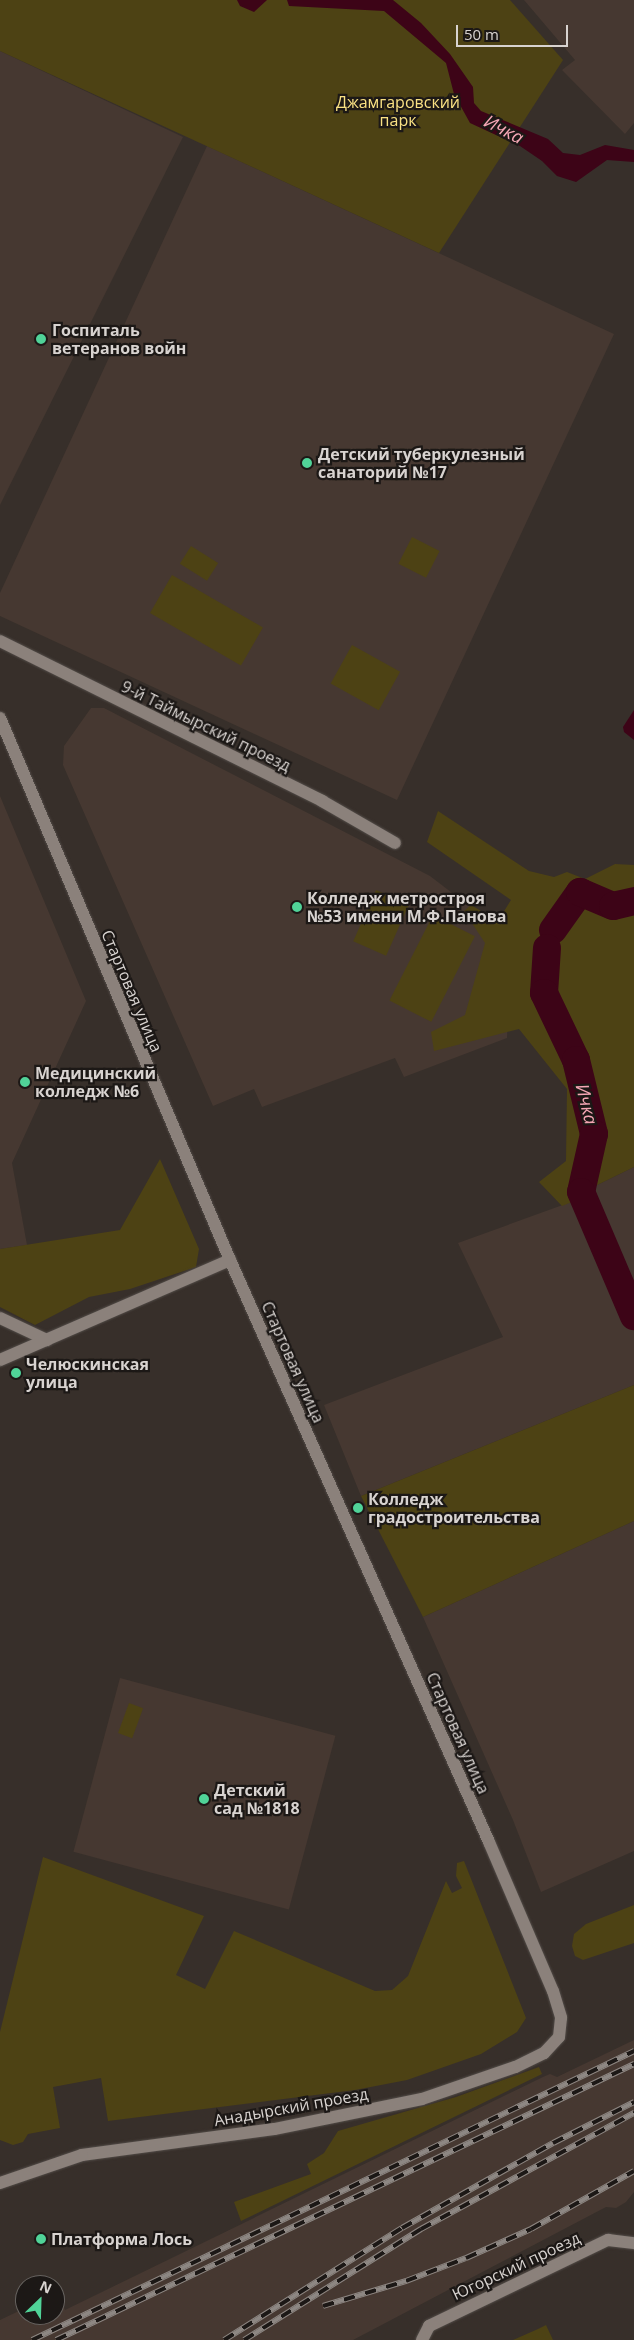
<!DOCTYPE html>
<html>
<head>
<meta charset="utf-8">
<style>
	body { margin:0 }
	#map { position:relative; width:634px; height:2340px; overflow:hidden; background:#372f2a; font-family:"Open Sans",sans-serif }
	div>[style] { position:absolute }
	.built>* { inset:0; background:#463831; transform-origin:0 0 }
	.green>* { inset:0; background:#4d4214; transform-origin:0 0 }
	.water>* { inset:0; background:#3d0417 }
	.river>* { height:28px; margin:-14px; padding:0 14px; transform-origin:14px; border-radius:14px; background:#3d0417 }
	.roads { filter:drop-shadow(0 0 1px #524c48) drop-shadow(0 0 1px #524c48) }
	.street>* { height:12px; margin:-6px; padding:0 6px; transform-origin:6px; border-radius:6px; background:#8b817b }
	.secondary>* { height:12px; margin:-6px; padding:0 6px; transform-origin:6px; border-radius:6px; background:#8b817b }
	.rail>* { height:5.5px; margin-top:-2.75px; transform-origin:0; background:repeating-linear-gradient(90deg,#1c1816 0 11px,#8d8783 0 22px); box-sizing:border-box; border-block:1px solid #8d8783 }
	.dots>* { width:14px; height:14px; translate:-50% -50%; box-sizing:border-box; border:2px solid #1c1816; border-radius:50% }
	span { translate:-50% -50%; white-space:nowrap; text-align:center; line-height:1.15; -webkit-text-stroke:4.5px #1c1816; paint-order:stroke }
	.park-label { font-size:16px; color:#f9e183 }
	.poi-label { font-size:16px; color:#d8d3d0; font-weight:700 }
	.left { translate:0 -50%; text-align:left }
	.street-label { font-size:16px; color:#d8d3d0 }
	.water-label { font-size:18px; color:#f5a7b5; font-style:italic }
	.north { position:absolute; left:15px; top:2275px; width:50px; height:50px; box-sizing:border-box; background:#1c1816; border:1px solid #676360; border-radius:50%; rotate:24deg; font-size:14px; font-weight:700; line-height:20px; text-align:center; color:#d8d3d0 }
	.north::after { content:''; display:block; margin:auto; width:18px; height:22px; background:#50d398; clip-path:polygon(50% 0,100% 100%,50% 72%,0 100%) }
	.scale { position:absolute; left:456px; top:25px; width:112px; height:22px; box-sizing:border-box; border:2px solid #d8d3d0; border-top:0; padding-left:6px; font-size:15px; line-height:18px; white-space:nowrap; color:#d8d3d0; -webkit-text-stroke:4px #1c1816; paint-order:stroke }
</style>
</head>
<body>
<div id="map">
	<div class="built">
		<i style="clip-path:polygon(524px 0,634px 0,634px 123px,625px 134px,562px 70px,575px 60px)"></i>
		<i style="clip-path:polygon(0 51px,183px 137px,0 505px)"></i>
		<i style="clip-path:polygon(207px 146px,614px 334px,397px 800px,0 616px,0 593px)"></i>
		<i style="clip-path:polygon(91px 708px,104px 708px,430px 876px,511px 938px,507px 1038px,404px 1077px,395px 1058px,262px 1107px,254px 1089px,213px 1106px,63px 765px,64px 746px)"></i>
		<i style="clip-path:polygon(0 796px,86px 1001px,12px 1163px,27px 1245px,0 1249px)"></i>
		<i style="clip-path:polygon(634px 1167px,634px 1297px,589px 1189px)"></i>
		<i style="clip-path:polygon(582px 1198px,634px 1325px,634px 1385px,361px 1496px,324px 1405px,503px 1337px,458px 1243px)"></i>
		<i style="clip-path:polygon(634px 1521px,634px 1851px,541px 1892px,513px 1820px,423px 1617px)"></i>
		<i style="left:120px;top:1678px;width:223px;height:180px;rotate:15deg"></i>
		<i style="clip-path:polygon(634px 2040px,634px 2192px,626px 2202px,616px 2208px,606px 2207px,353px 2340px,0 2340px,0 2320px,25px 2308px,25px 2315px,55px 2315px,57px 2293px,65px 2310px,543px 2077px,550px 2074px,557px 2077px)"></i>
	</div>
	<div class="green">
		<i style="clip-path:polygon(0 0,510px 0,563px 60px,439px 253px,0 51px)"></i>
		<i style="left:412px;top:537px;width:31px;height:30px;rotate:27deg"></i>
		<i style="left:191px;top:546px;width:32px;height:21px;rotate:32deg"></i>
		<i style="left:172px;top:575px;width:105px;height:44px;rotate:30deg"></i>
		<i style="left:352px;top:645px;width:55px;height:44px;rotate:29deg"></i>
		<i style="clip-path:polygon(438px 811px,529px 871px,554px 877px,567px 872px,585px 879px,615px 864px,634px 865px,634px 1167px,589px 1189px,634px 1297px,634px 1325px,582px 1198px,562px 1206px,539px 1182px,566px 1161px,567px 1089px,519px 1029px,434px 1051px,431px 1032px,465px 1015px,485px 943px,464px 911px,471px 905px,498px 921px,511px 900px,427px 842px)"></i>
		<i style="left:376px;top:890px;width:36px;height:56px;rotate:24deg"></i>
		<i style="left:433px;top:915px;width:47px;height:96px;rotate:27deg"></i>
		<i style="clip-path:polygon(160px 1159px,199px 1249px,196px 1267px,130px 1289px,89px 1297px,35px 1325px,0 1307px,0 1249px,120px 1230px)"></i>
		<i style="clip-path:polygon(634px 1385px,634px 1521px,423px 1617px,361px 1496px)"></i>
		<i style="left:129px;top:1703px;width:15px;height:32px;rotate:20deg"></i>
		<i style="clip-path:polygon(43px 1857px,204px 1916px,176px 1975px,205px 1989px,234px 1931px,375px 1991px,392px 1990px,408px 1976px,446px 1881px,452px 1893px,462px 1888px,456px 1876px,457px 1863px,464px 1861px,526px 2018px,517px 2032px,481px 2054px,407px 2080px,355px 2090px,108px 2121px,101px 2078px,53px 2087px,60px 2128px,28px 2134px,23px 2142px,13px 2145px,0 2140px,0 2032px)"></i>
		<i style="clip-path:polygon(634px 1905px,634px 1943px,583px 1960px,575px 1956px,572px 1946px,574px 1934px,586px 1924px)"></i>
		<i style="clip-path:polygon(539px 2067px,542px 2074px,241px 2221px,234px 2202px,311px 2174px,307px 2164px,324px 2153px,338px 2131px,456px 2097px)"></i>
		<i style="clip-path:polygon(546px 2325px,553px 2340px,513px 2340px,538px 2329px)"></i>
	</div>
	<div class="water">
		<i style="clip-path:polygon(237px 0,267px 0,254px 12px,240px 6px)"></i>
		<i style="clip-path:polygon(287px 0,393px 0,421px 23px,450px 54px,473px 87px,474px 103px,481px 111px,548px 139px,563px 153px,580px 155px,605px 145px,634px 150px,634px 162px,607px 160px,576px 182px,557px 176px,542px 161px,520px 146px,470px 123px,454px 94px,446px 63px,384px 11px,289px 6px)"></i>
		<i style="clip-path:polygon(634px 710px,634px 740px,624px 732px,623px 727px)"></i>
	</div>
	<div class="river">
		<i style="left:553px;top:930px;width:47px;rotate:-54.6deg"></i>
		<i style="left:580px;top:892px;width:36px;rotate:23deg"></i>
		<i style="left:613px;top:906px;width:22px;rotate:-13deg"></i>
		<i style="left:547px;top:948px;width:45px;rotate:93.8deg"></i>
		<i style="left:544px;top:993px;width:74px;rotate:64.5deg"></i>
		<i style="left:576px;top:1060px;width:76px;rotate:76.3deg"></i>
		<i style="left:594px;top:1134px;width:59px;rotate:102.6deg"></i>
		<i style="left:581px;top:1192px;width:135px;rotate:66.9deg"></i>
	</div>
	<div class="roads">
		<div class="street">
			<i style="left:0;top:641px;width:360px;rotate:26.4deg"></i>
			<i style="left:322px;top:801px;width:84px;rotate:29.9deg"></i>
			<i style="left:0;top:1318px;width:52px;rotate:25.1deg"></i>
			<i style="left:422px;top:2340px;width:16px;rotate:-63deg"></i>
			<i style="left:429px;top:2326px;width:199px;rotate:-25.7deg"></i>
			<i style="left:608px;top:2240px;width:26px;rotate:7deg"></i>
		</div>
		<div class="secondary">
			<i style="left:0;top:718px;width:589px;rotate:67.01deg"></i>
			<i style="left:230px;top:1260px;width:637px;rotate:66.01deg"></i>
			<i style="left:489px;top:1842px;width:162px;rotate:66.8deg"></i>
			<i style="left:553px;top:1991px;width:28px;rotate:73deg"></i>
			<i style="left:561px;top:2018px;width:19px;rotate:96deg"></i>
			<i style="left:559px;top:2037px;width:22px;rotate:133deg"></i>
			<i style="left:544px;top:2053px;width:32px;rotate:154deg"></i>
			<i style="left:515px;top:2067px;width:98px;rotate:161deg"></i>
			<i style="left:422px;top:2099px;width:151px;rotate:168.5deg"></i>
			<i style="left:274px;top:2129px;width:194px;rotate:172.3deg"></i>
			<i style="left:82px;top:2155px;width:87px;rotate:161.1deg"></i>
			<i style="left:0;top:1360px;width:251px;rotate:-23.5deg"></i>
		</div>
	</div>
	<div class="rail">
		<i style="left:323px;top:2306px;width:87px;rotate:-16.8deg"></i>
		<i style="left:406px;top:2281px;width:64px;rotate:-21deg"></i>
		<i style="left:466px;top:2258px;width:71px;rotate:-24deg"></i>
		<i style="left:531px;top:2229px;width:118px;rotate:-29.4deg"></i>
		<i style="left:32px;top:2340px;width:668px;rotate:-25.64deg"></i>
		<i style="left:56px;top:2340px;width:641px;rotate:-25.52deg"></i>
		<i style="left:224px;top:2340px;width:210px;rotate:-32.2deg"></i>
		<i style="left:402px;top:2228px;width:173px;rotate:-29.4deg"></i>
		<i style="left:553px;top:2143px;width:91px;rotate:-26.8deg"></i>
		<i style="left:244px;top:2340px;width:209px;rotate:-32.1deg"></i>
		<i style="left:421px;top:2229px;width:243px;rotate:-28.6deg"></i>
	</div>
	<div class="dots">
		<i style="left:41px;top:339px;background:#50d398"></i>
		<i style="left:307px;top:463px;background:#50d398"></i>
		<i style="left:297px;top:907px;background:#50d398"></i>
		<i style="left:25px;top:1082px;background:#50d398"></i>
		<i style="left:16px;top:1373px;background:#50d398"></i>
		<i style="left:358px;top:1508px;background:#50d398"></i>
		<i style="left:204px;top:1799px;background:#50d398"></i>
		<i style="left:41px;top:2239px;background:#50d398"></i>
	</div>
	<div class="park-label">
		<span style="left:398px;top:111px">Джамгаровский<br>парк</span>
	</div>
	<div class="poi-label">
		<span class="left" style="left:52px;top:339px">Госпиталь<br>ветеранов войн</span>
		<span class="left" style="left:318px;top:463px">Детский туберкулезный<br>санаторий №17</span>
		<span class="left" style="left:307px;top:907px">Колледж метростроя<br>№53 имени М.Ф.Панова</span>
		<span class="left" style="left:35px;top:1082px">Медицинский<br>колледж №6</span>
		<span class="left" style="left:26px;top:1373px">Челюскинская<br>улица</span>
		<span class="left" style="left:368px;top:1508px">Колледж<br>градостроительства</span>
		<span class="left" style="left:214px;top:1799px">Детский<br>сад №1818</span>
		<span class="left" style="left:51px;top:2239px">Платформа Лось</span>
	</div>
	<div class="street-label">
		<span style="left:206px;top:726px;rotate:26deg">9-й Таймырский проезд</span>
		<span style="left:132px;top:991px;rotate:67deg">Стартовая улица</span>
		<span style="left:293px;top:1362px;rotate:66deg">Стартовая улица</span>
		<span style="left:458px;top:1733px;rotate:66deg">Стартовая улица</span>
		<span style="left:291px;top:2107px;rotate:-10deg">Анадырский проезд</span>
		<span style="left:516px;top:2266px;rotate:-25deg">Югорский проезд</span>
	</div>
	<div class="water-label">
		<span style="left:504px;top:129px;rotate:28deg">Ичка</span>
		<span style="left:587px;top:1104px;rotate:76deg">Ичка</span>
	</div>
	<div class="north">N</div>
	<div class="scale">50 m</div>
</div>
</body>
</html>
